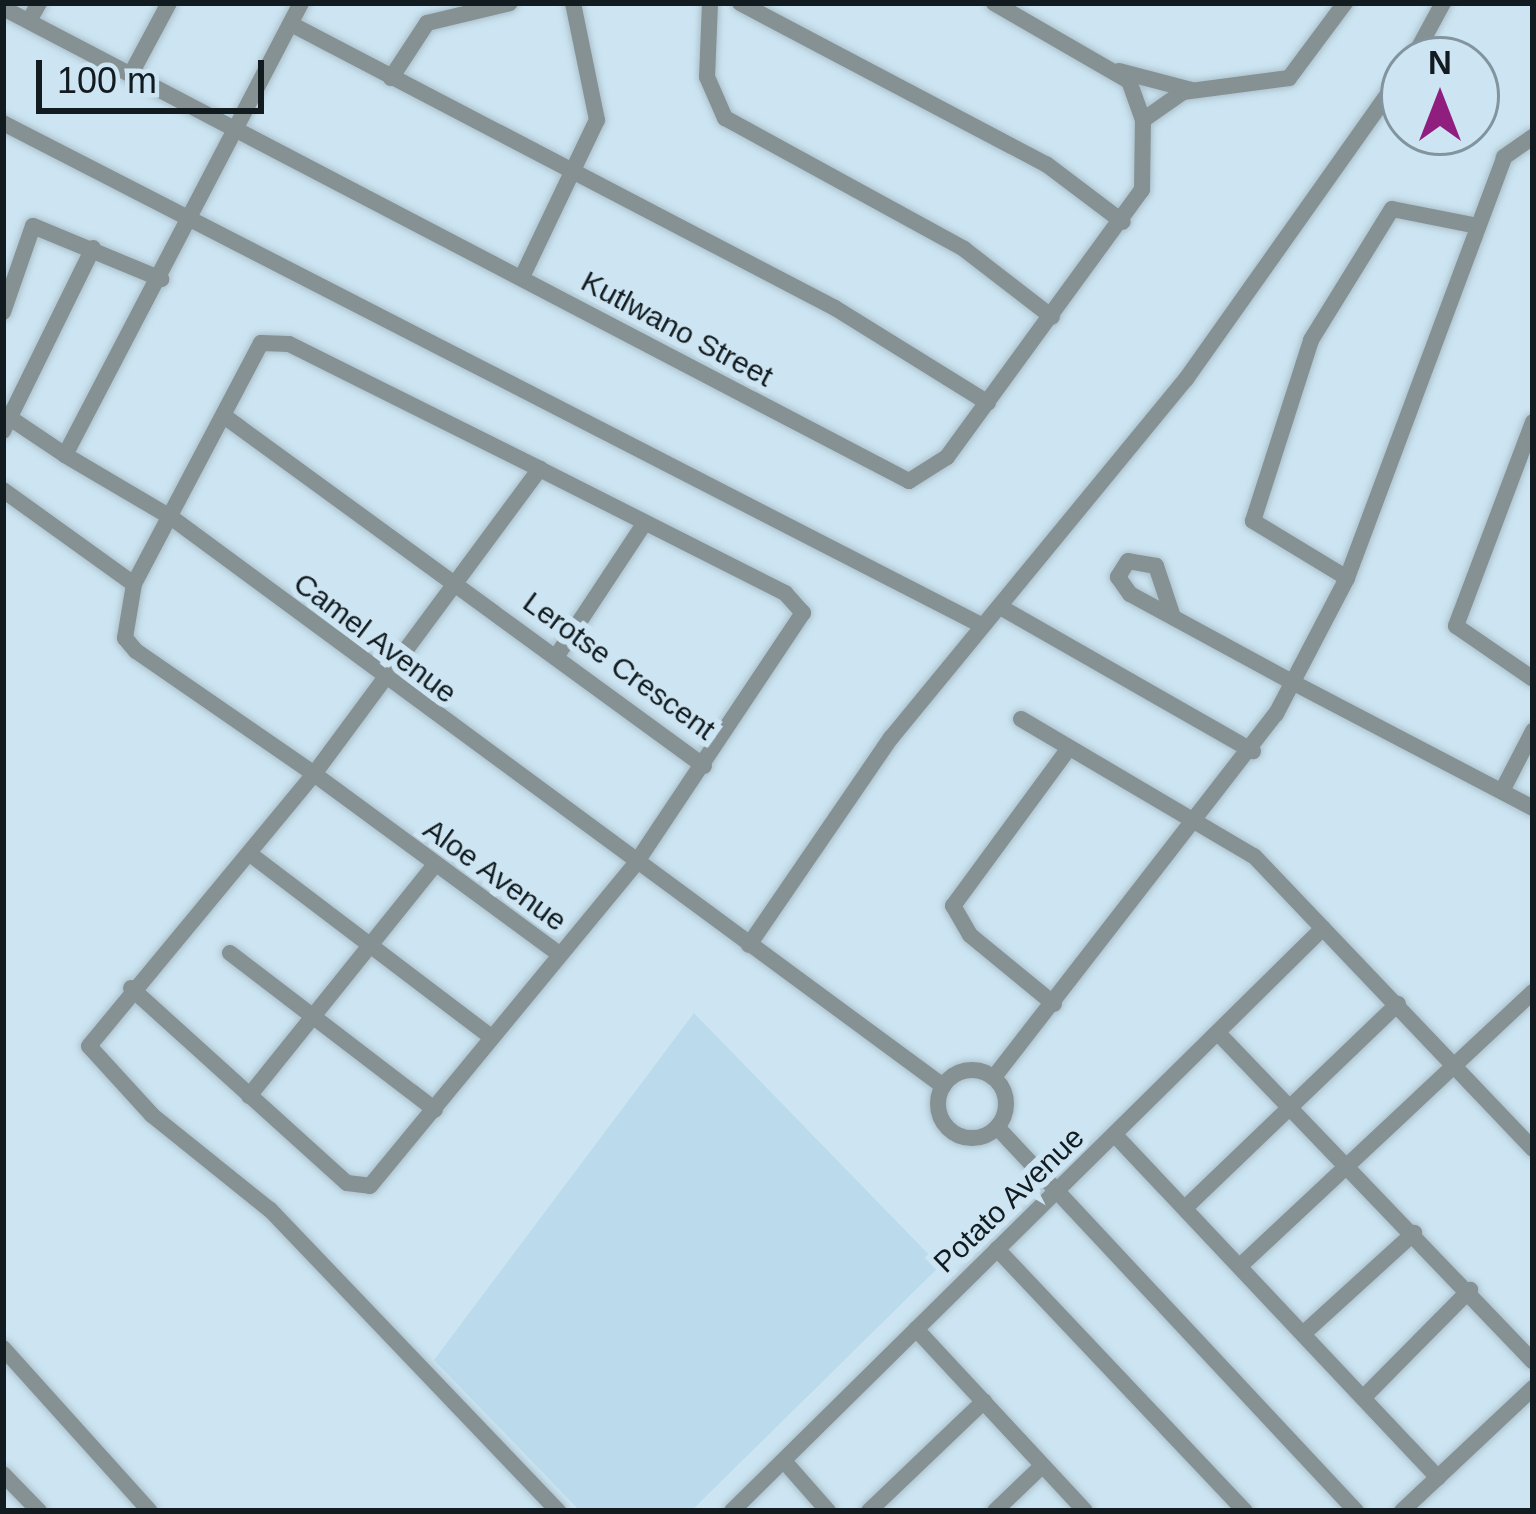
<!DOCTYPE html>
<html>
<head>
<meta charset="utf-8">
<style>
	body { margin:0 }
	#map { position:relative; width:1536px; height:1514px; overflow:hidden; background:#cde5f2; font-family:Helvetica,sans-serif }
	div>[style] { position:absolute }
	.built>* { inset:0; background:#bbdbec }
	.roads { filter:drop-shadow(0 0 3px #abc1cc) drop-shadow(0 0 3px #abc1cc) }
	.minor>* { height:16px; margin:-8px; padding:0 8px; transform-origin:8px; border-radius:8px; background:#859193 }
	.minor>.ring { margin:-8px; padding:0; box-sizing:content-box; background:none; border:16px solid #859193; border-radius:50% }
	span { translate:-50% -50%; white-space:nowrap; text-align:center; line-height:1.15; -webkit-text-stroke:12px #cde5f2; paint-order:stroke }
	.street-label { font-size:30px; color:#121b1f }
	.frame { position:absolute; inset:0; border:6px solid #121b1f; pointer-events:none }
	.north { position:absolute; left:1380px; top:36px; width:120px; height:120px; box-sizing:border-box; background:#cde5f2; border:3px solid #82949e; border-radius:50%; rotate:0deg; font-size:33px; font-weight:700; line-height:48px; text-align:center; color:#121b1f }
	.north::after { content:''; display:block; margin:auto; width:42px; height:54px; background:#8f1e7f; clip-path:polygon(50% 0,100% 100%,50% 72%,0 100%) }
	.scale { position:absolute; left:36px; top:60px; width:228px; height:54px; box-sizing:border-box; border:6px solid #121b1f; border-top:0; padding-left:15px; font-size:36px; line-height:42px; white-space:nowrap; color:#121b1f; -webkit-text-stroke:9px #cde5f2; paint-order:stroke }
</style>
</head>
<body>
<div id="map">
	<div class="built">
		<i style="clip-path:polygon(694px 1013px,940px 1266px,691px 1511px,580px 1511px,434px 1360px)"></i>
	</div>
	<div class="roads">
		<div class="minor">
			<i style="left:301px;top:3px;width:510px;rotate:117.57deg"></i>
			<i style="left:65px;top:455px;width:124px;rotate:30.5deg"></i>
			<i style="left:172px;top:518px;width:958px;rotate:36.38deg"></i>
			<i style="left:710px;top:3px;width:74px;rotate:92.3deg"></i>
			<i style="left:707px;top:77px;width:45px;rotate:66.3deg"></i>
			<i style="left:725px;top:118px;width:273px;rotate:28.7deg"></i>
			<i style="left:964px;top:249px;width:111px;rotate:37.7deg"></i>
			<i style="left:740px;top:3px;width:346px;rotate:27.8deg"></i>
			<i style="left:1046px;top:164px;width:96px;rotate:37deg"></i>
			<i style="left:3px;top:8px;width:1022px;rotate:27.57deg"></i>
			<i style="left:909px;top:481px;width:45px;rotate:-32.3deg"></i>
			<i style="left:947px;top:457px;width:331px;rotate:-53.9deg"></i>
			<i style="left:1142px;top:190px;width:70px;rotate:-89.2deg"></i>
			<i style="left:1143px;top:120px;width:41px;rotate:-109.7deg"></i>
			<i style="left:1129px;top:81px;width:156px;rotate:-150deg"></i>
			<i style="left:29px;top:21px;width:21px;rotate:-61deg"></i>
			<i style="left:291px;top:24px;width:614px;rotate:27.57deg"></i>
			<i style="left:835px;top:308px;width:180px;rotate:31.8deg"></i>
			<i style="left:1412px;top:60px;width:65px;rotate:-61.5deg"></i>
			<i style="left:1119px;top:71px;width:75px;rotate:14.6deg"></i>
			<i style="left:132px;top:72px;width:78px;rotate:-61.8deg"></i>
			<i style="left:391px;top:78px;width:66px;rotate:-56.8deg"></i>
			<i style="left:427px;top:23px;width:85px;rotate:-13.5deg"></i>
			<i style="left:1143px;top:120px;width:49px;rotate:-35deg"></i>
			<i style="left:1183px;top:92px;width:107px;rotate:-7.5deg"></i>
			<i style="left:1289px;top:78px;width:94px;rotate:-53.3deg"></i>
			<i style="left:3px;top:123px;width:1099px;rotate:27.17deg"></i>
			<i style="left:522px;top:277px;width:174px;rotate:-64.5deg"></i>
			<i style="left:597px;top:120px;width:119px;rotate:-101.6deg"></i>
			<i style="left:3px;top:312px;width:91px;rotate:-70.8deg"></i>
			<i style="left:33px;top:226px;width:139px;rotate:22.5deg"></i>
			<i style="left:4px;top:414px;width:73px;rotate:33.9deg"></i>
			<i style="left:224px;top:416px;width:594px;rotate:36.1deg"></i>
			<i style="left:1533px;top:422px;width:218px;rotate:110.7deg"></i>
			<i style="left:1456px;top:626px;width:93px;rotate:34.5deg"></i>
			<i style="left:3px;top:431px;width:204px;rotate:-63.8deg"></i>
			<i style="left:3px;top:490px;width:161px;rotate:35.7deg"></i>
			<i style="left:1347px;top:578px;width:110px;rotate:-148.8deg"></i>
			<i style="left:1253px;top:521px;width:190px;rotate:-72.2deg"></i>
			<i style="left:1311px;top:340px;width:154px;rotate:-58.3deg"></i>
			<i style="left:1392px;top:209px;width:88px;rotate:11.2deg"></i>
			<i style="left:1002px;top:608px;width:289px;rotate:29.7deg"></i>
			<i style="left:1173px;top:617px;width:54px;rotate:-108.4deg"></i>
			<i style="left:1156px;top:566px;width:28px;rotate:-170deg"></i>
			<i style="left:1128px;top:561px;width:19px;rotate:122deg"></i>
			<i style="left:1118px;top:577px;width:21px;rotate:55deg"></i>
			<i style="left:1130px;top:594px;width:187px;rotate:28.5deg"></i>
			<i style="left:1294px;top:683px;width:270px;rotate:27.6deg"></i>
			<i style="left:556px;top:657px;width:156px;rotate:-56.5deg"></i>
			<i style="left:1021px;top:719px;width:270px;rotate:30.5deg"></i>
			<i style="left:1254px;top:856px;width:405px;rotate:46.4deg"></i>
			<i style="left:1502px;top:791px;width:68px;rotate:-62.7deg"></i>
			<i style="left:250px;top:854px;width:303px;rotate:37.2deg"></i>
			<i style="left:749px;top:945px;width:251px;rotate:-55.6deg"></i>
			<i style="left:891px;top:738px;width:465px;rotate:-50.6deg"></i>
			<i style="left:1186px;top:379px;width:377px;rotate:-54.7deg"></i>
			<i style="left:230px;top:953px;width:258px;rotate:37.4deg"></i>
			<i style="left:131px;top:988px;width:291px;rotate:42.1deg"></i>
			<i style="left:347px;top:1183px;width:23px;rotate:7deg"></i>
			<i style="left:370px;top:1186px;width:418px;rotate:-50.5deg"></i>
			<i style="left:636px;top:863px;width:301px;rotate:-56.3deg"></i>
			<i style="left:803px;top:613px;width:27px;rotate:-132deg"></i>
			<i style="left:785px;top:593px;width:275px;rotate:-153.2deg"></i>
			<i style="left:1054px;top:1004px;width:109px;rotate:-140.6deg"></i>
			<i style="left:970px;top:935px;width:34px;rotate:-120deg"></i>
			<i style="left:953px;top:906px;width:196px;rotate:-53.7deg"></i>
			<i style="left:1218px;top:1033px;width:455px;rotate:46.2deg"></i>
			<i class="ring" style="left:938px;top:1070px;width:52px;height:52px"></i>
			<i style="left:994px;top:1077px;width:460px;rotate:-52.2deg"></i>
			<i style="left:1276px;top:714px;width:153px;rotate:-62.4deg"></i>
			<i style="left:1347px;top:578px;width:449px;rotate:-69.5deg"></i>
			<i style="left:1504px;top:157px;width:35px;rotate:-35deg"></i>
			<i style="left:249px;top:1096px;width:295px;rotate:-51.2deg"></i>
			<i style="left:997px;top:1127px;width:526px;rotate:46.93deg"></i>
			<i style="left:1115px;top:1135px;width:471px;rotate:46.7deg"></i>
			<i style="left:1185px;top:1208px;width:295px;rotate:-43.8deg"></i>
			<i style="left:997px;top:1249px;width:361px;rotate:46.6deg"></i>
			<i style="left:1240px;top:1266px;width:401px;rotate:-43.1deg"></i>
			<i style="left:916px;top:1329px;width:248px;rotate:47.1deg"></i>
			<i style="left:1304px;top:1333px;width:149px;rotate:-42.3deg"></i>
			<i style="left:3px;top:1348px;width:219px;rotate:48deg"></i>
			<i style="left:1364px;top:1397px;width:151px;rotate:-45.3deg"></i>
			<i style="left:784px;top:1461px;width:67px;rotate:48.7deg"></i>
			<i style="left:3px;top:1474px;width:52px;rotate:45.8deg"></i>
			<i style="left:558px;top:1511px;width:417px;rotate:-133.7deg"></i>
			<i style="left:270px;top:1210px;width:151px;rotate:-141.2deg"></i>
			<i style="left:152px;top:1115px;width:93px;rotate:-132.4deg"></i>
			<i style="left:89px;top:1046px;width:353px;rotate:-50.4deg"></i>
			<i style="left:314px;top:774px;width:380px;rotate:-53.5deg"></i>
			<i style="left:540px;top:469px;width:280px;rotate:-153.5deg"></i>
			<i style="left:289px;top:344px;width:28px;rotate:-178deg"></i>
			<i style="left:261px;top:343px;width:272px;rotate:117.8deg"></i>
			<i style="left:134px;top:584px;width:55px;rotate:99.5deg"></i>
			<i style="left:125px;top:638px;width:17px;rotate:50deg"></i>
			<i style="left:136px;top:651px;width:216px;rotate:34.6deg"></i>
			<i style="left:314px;top:774px;width:305px;rotate:36.3deg"></i>
			<i style="left:732px;top:1511px;width:830px;rotate:-44.61deg"></i>
			<i style="left:869px;top:1511px;width:159px;rotate:-43.7deg"></i>
			<i style="left:995px;top:1511px;width:65px;rotate:-43.8deg"></i>
			<i style="left:1402px;top:1511px;width:180px;rotate:-43.2deg"></i>
		</div>
	</div>
	<div class="street-label">
		<span style="left:677px;top:329px;rotate:28deg">Kutlwano Street</span>
		<span style="left:375px;top:638px;rotate:37deg">Camel Avenue</span>
		<span style="left:619px;top:666px;rotate:36deg">Lerotse Crescent</span>
		<span style="left:495px;top:875px;rotate:36deg">Aloe Avenue</span>
		<span style="left:1009px;top:1200px;rotate:-44deg">Potato Avenue</span>
	</div>
	<div class="frame"></div>
	<div class="north">N</div>
	<div class="scale">100 m</div>
</div>
</body>
</html>
